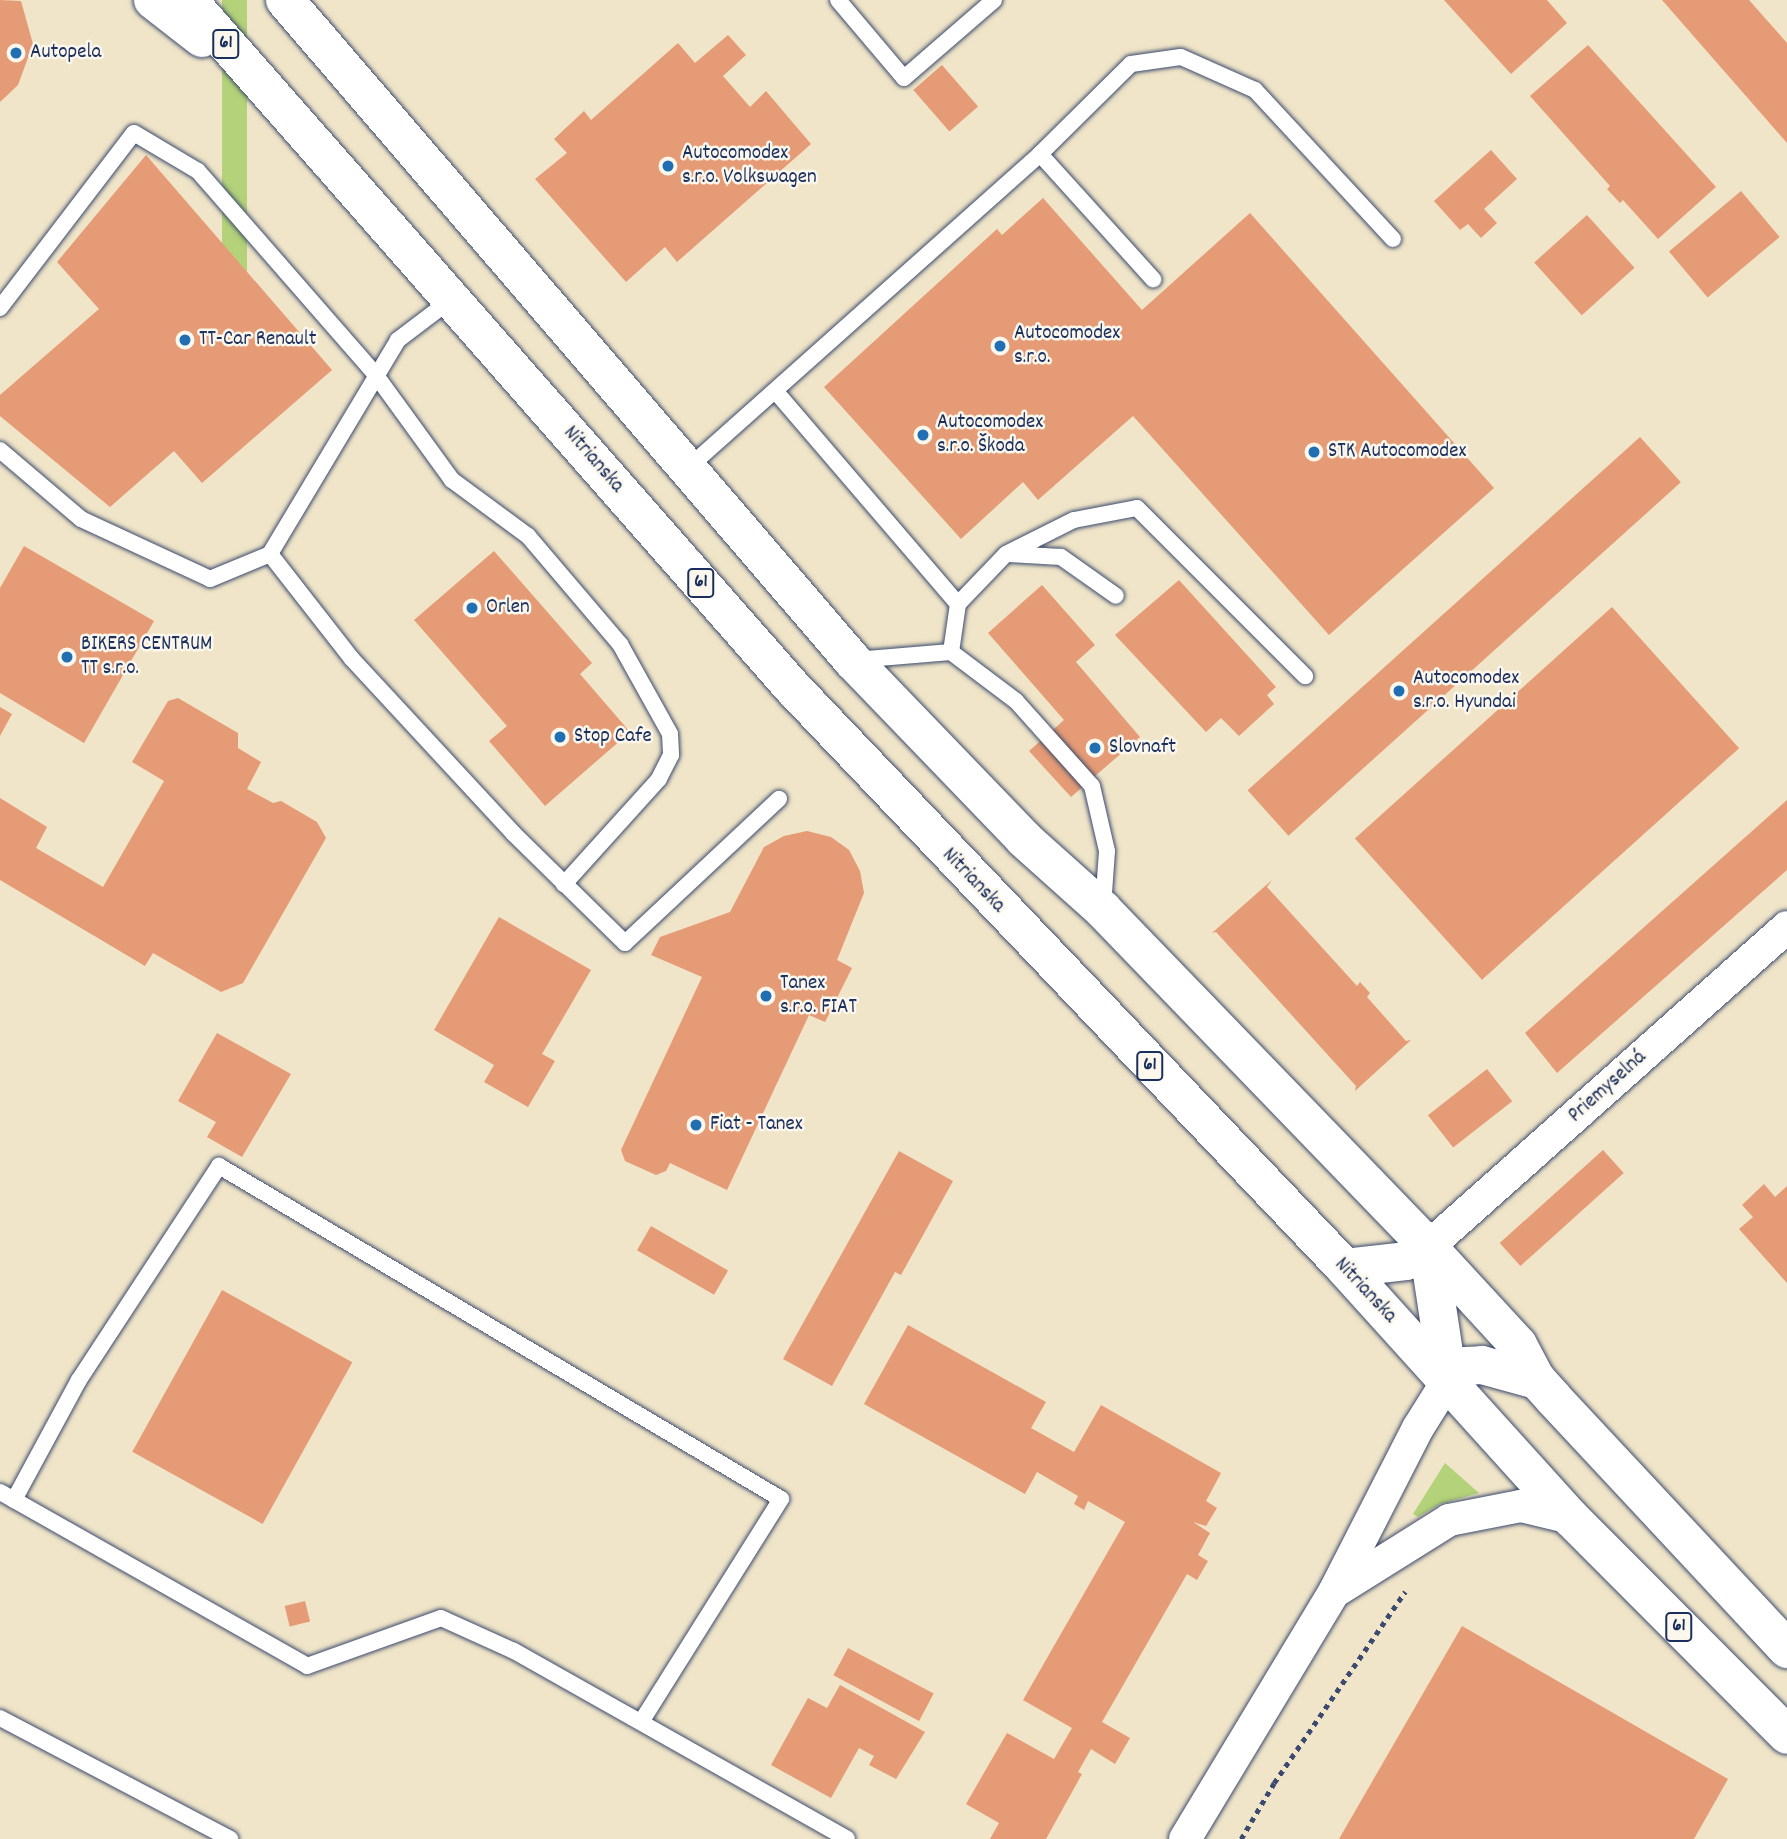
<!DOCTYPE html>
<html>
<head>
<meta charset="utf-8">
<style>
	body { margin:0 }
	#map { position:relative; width:1787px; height:1839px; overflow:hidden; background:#f0e5c8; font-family:Dekko,sans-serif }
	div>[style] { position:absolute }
	.green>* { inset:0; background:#b3d279; transform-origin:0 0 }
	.building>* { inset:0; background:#e59b75; transform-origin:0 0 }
	.path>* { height:4.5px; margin-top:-2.25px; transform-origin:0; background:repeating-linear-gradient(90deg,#3b4a6e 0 5px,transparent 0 10px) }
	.roads { filter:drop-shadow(0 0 2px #3b4a6e) drop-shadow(0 0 2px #3b4a6e) }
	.service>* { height:16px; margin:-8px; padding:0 8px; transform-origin:8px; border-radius:8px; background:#fff }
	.minor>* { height:32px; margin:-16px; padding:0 16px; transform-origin:16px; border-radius:16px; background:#fff }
	.primary>* { height:38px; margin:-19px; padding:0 19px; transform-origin:19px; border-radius:19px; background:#fff }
	.dots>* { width:19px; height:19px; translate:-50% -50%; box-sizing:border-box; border:4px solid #fbf7ec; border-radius:50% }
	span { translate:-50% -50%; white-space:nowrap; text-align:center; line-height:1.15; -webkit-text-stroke:5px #fbf7ec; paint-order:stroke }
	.shield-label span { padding:2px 5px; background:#fbf7ec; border:2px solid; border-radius:5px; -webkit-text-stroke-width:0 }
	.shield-label { font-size:19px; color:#1b2f5e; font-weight:700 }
	.poi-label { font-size:21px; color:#1b2f5e }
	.left { translate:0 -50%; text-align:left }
	.street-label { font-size:21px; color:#1b2f5e }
</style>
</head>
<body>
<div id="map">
	<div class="green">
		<i style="left:222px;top:0;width:25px;height:320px"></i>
		<i style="clip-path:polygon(1445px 1463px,1479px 1493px,1440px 1504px,1418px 1517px,1413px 1514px)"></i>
	</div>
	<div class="building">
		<i style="clip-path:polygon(0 0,21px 1px,33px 44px,18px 85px,0 102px)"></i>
		<i style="clip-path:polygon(1444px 0,1547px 0,1567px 23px,1511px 74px)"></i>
		<i style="clip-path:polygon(1662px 0,1749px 0,1787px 43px,1787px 143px)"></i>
		<i style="clip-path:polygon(728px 35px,746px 55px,723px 76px,750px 107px,766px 91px,811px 144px,677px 262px,665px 247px,626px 282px,535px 179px,567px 153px,554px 139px,584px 111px,591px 120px,678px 43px,695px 63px)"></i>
		<i style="clip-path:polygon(1588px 45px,1716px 187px,1658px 239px,1623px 200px,1620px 203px,1607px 189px,1610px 186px,1530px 96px)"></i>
		<i style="left:942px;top:65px;width:55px;height:38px;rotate:49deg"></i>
		<i style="clip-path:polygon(1491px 150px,1517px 179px,1484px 209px,1497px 223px,1481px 238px,1468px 224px,1460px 230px,1434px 201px)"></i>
		<i style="clip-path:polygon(146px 155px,332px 370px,202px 483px,174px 451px,110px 507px,0 416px,0 395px,99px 309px,57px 262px)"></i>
		<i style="left:1741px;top:191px;width:60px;height:94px;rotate:50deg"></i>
		<i style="clip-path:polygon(1043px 198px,1142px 310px,1250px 213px,1494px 488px,1329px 635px,1133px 416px,1038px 500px,1023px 482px,961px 539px,824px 387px,997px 229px,1002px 235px)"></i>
		<i style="left:1587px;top:215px;width:71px;height:71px;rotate:48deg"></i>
		<i style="left:1640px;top:437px;width:61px;height:528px;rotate:48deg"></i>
		<i style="clip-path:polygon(24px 546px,154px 621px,84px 743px,0 693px,0 588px)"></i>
		<i style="clip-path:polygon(494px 551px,592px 663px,580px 674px,630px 732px,545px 806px,489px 741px,507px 726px,414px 620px)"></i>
		<i style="clip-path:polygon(1179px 580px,1276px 687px,1267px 695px,1274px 704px,1239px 736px,1221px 718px,1206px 732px,1115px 635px)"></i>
		<i style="clip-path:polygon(1042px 585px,1095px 645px,1076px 662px,1140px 737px,1071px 797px,1029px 751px,1064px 720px,988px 633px)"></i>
		<i style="left:1612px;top:607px;width:190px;height:346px;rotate:48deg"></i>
		<i style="clip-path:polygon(178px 698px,238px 733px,238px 748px,261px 762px,247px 789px,273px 803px,281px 801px,317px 822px,326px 838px,243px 983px,221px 992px,153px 953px,145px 966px,0 880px,0 798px,47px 827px,36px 848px,103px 887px,164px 781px,132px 762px,168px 701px)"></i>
		<i style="clip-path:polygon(0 707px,12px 714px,0 736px)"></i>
		<i style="clip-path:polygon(1787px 800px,1787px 870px,1557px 1073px,1525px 1033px)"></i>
		<i style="clip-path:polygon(807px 831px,831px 837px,849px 850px,860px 871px,864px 893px,837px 960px,852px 968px,825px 1022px,809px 1015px,727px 1190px,670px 1163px,666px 1171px,656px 1175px,625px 1161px,621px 1150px,702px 977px,651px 955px,660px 937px,730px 912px,764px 847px,784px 836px)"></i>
		<i style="clip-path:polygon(1272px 880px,1267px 887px,1357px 986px,1360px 982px,1370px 993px,1367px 997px,1406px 1041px,1411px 1040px,1355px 1091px,1356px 1086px,1268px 989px,1216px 932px,1212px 933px)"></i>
		<i style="clip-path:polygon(499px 917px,591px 970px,542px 1054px,555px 1061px,528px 1107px,484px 1082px,494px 1065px,434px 1030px)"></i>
		<i style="clip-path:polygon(217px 1033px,291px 1074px,242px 1157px,207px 1137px,216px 1122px,178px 1101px)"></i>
		<i style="left:1487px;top:1069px;width:41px;height:75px;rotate:52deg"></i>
		<i style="left:1603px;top:1150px;width:31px;height:139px;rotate:48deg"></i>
		<i style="clip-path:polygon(899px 1151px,953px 1181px,901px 1275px,895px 1272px,832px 1386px,783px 1359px)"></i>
		<i style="clip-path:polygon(1764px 1184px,1775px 1197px,1787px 1186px,1787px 1283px,1739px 1229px,1753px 1217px,1742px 1205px)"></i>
		<i style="left:651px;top:1226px;width:89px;height:28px;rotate:30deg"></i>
		<i style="left:222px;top:1290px;width:149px;height:185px;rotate:29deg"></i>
		<i style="clip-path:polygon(908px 1325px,1046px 1402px,1031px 1428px,1074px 1452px,1101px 1405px,1221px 1473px,1206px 1501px,1217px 1508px,1206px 1526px,1193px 1522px,1210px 1533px,1198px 1555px,1208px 1561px,1197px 1580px,1187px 1574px,1102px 1722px,1130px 1738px,1115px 1764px,1091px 1749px,1078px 1772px,1082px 1774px,1046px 1839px,990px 1839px,999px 1823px,966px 1804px,1007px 1733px,1054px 1759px,1072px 1728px,1023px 1700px,1125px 1522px,1088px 1501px,1084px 1510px,1074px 1504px,1078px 1496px,1037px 1472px,1025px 1494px,864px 1404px)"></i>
		<i style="left:305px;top:1601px;width:21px;height:21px;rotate:76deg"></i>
		<i style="clip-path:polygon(1462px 1626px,1728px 1779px,1694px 1839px,1339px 1839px)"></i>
		<i style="left:848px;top:1648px;width:97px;height:31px;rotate:28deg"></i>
		<i style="clip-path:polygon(840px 1685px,925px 1732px,896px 1779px,869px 1765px,874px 1756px,859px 1748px,831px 1798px,771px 1765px,808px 1698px,827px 1708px)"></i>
	</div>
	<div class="path">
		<i style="left:1241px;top:1839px;width:65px;rotate:-59.5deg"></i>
		<i style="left:1274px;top:1783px;width:232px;rotate:-55.6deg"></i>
	</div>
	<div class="roads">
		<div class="service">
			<i style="left:838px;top:0;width:102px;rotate:49.8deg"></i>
			<i style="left:904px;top:78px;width:119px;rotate:-40.9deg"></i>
			<i style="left:1040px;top:154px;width:169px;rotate:47.9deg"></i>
			<i style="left:452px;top:299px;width:68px;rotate:142.8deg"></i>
			<i style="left:398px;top:340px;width:249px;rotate:120.9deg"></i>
			<i style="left:270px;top:554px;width:133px;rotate:52deg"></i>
			<i style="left:352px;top:659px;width:237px;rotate:47.2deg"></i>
			<i style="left:513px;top:833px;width:157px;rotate:44.5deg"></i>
			<i style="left:625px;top:943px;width:211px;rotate:-43.1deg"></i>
			<i style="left:0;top:308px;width:220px;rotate:-52.6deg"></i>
			<i style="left:134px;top:133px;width:74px;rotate:30.7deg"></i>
			<i style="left:198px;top:171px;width:269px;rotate:48.9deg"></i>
			<i style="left:375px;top:374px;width:131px;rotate:54deg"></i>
			<i style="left:452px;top:480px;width:94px;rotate:36.4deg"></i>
			<i style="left:528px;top:536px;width:142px;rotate:49.6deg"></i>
			<i style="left:620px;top:644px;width:103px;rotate:60.9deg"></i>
			<i style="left:670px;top:734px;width:21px;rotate:87deg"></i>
			<i style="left:671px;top:755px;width:27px;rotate:117deg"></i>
			<i style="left:659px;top:779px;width:142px;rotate:132.1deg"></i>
			<i style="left:777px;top:393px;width:278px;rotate:49.4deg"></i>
			<i style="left:0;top:450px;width:106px;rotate:40.4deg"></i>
			<i style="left:81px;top:519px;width:142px;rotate:24.9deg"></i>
			<i style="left:210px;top:579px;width:65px;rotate:-22.6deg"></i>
			<i style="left:689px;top:467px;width:470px;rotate:-41.7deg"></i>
			<i style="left:1040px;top:154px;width:128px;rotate:-44.7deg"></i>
			<i style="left:1131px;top:64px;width:50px;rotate:-8deg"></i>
			<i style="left:1181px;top:57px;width:81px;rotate:24deg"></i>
			<i style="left:1255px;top:90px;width:203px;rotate:47.2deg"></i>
			<i style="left:1009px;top:554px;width:52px;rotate:3.3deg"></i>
			<i style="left:1061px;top:557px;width:67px;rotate:35.3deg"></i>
			<i style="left:951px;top:652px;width:49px;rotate:-81.7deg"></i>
			<i style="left:958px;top:604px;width:69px;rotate:-46.2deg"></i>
			<i style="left:1006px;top:554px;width:76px;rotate:-26.6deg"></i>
			<i style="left:1074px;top:520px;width:64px;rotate:-10.8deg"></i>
			<i style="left:1137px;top:508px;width:238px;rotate:45deg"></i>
			<i style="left:855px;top:660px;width:96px;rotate:-4.8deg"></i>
			<i style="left:951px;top:652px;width:81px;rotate:37deg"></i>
			<i style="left:1016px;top:701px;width:114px;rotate:48.2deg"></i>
			<i style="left:1092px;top:786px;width:67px;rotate:77deg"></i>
			<i style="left:1107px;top:851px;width:56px;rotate:94.1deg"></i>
			<i style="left:0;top:1492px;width:353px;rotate:29.5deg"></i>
			<i style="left:307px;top:1666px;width:142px;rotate:-19.7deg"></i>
			<i style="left:441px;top:1618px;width:80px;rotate:24.3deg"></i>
			<i style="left:514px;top:1651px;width:382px;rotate:29.4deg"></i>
			<i style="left:14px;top:1500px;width:136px;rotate:-61.6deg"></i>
			<i style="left:79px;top:1380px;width:256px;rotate:-56.8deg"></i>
			<i style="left:219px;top:1166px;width:653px;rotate:30.65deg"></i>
			<i style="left:781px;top:1499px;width:263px;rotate:122.1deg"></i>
			<i style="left:0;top:1718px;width:260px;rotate:27.7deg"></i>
		</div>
		<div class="minor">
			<i style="left:1428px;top:1247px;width:481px;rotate:-41.7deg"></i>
			<i style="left:1336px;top:1591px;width:133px;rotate:-32.1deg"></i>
			<i style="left:1449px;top:1520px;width:73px;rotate:-11deg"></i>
			<i style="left:1521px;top:1506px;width:51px;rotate:13.5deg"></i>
			<i style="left:1185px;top:1839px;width:288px;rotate:-58.9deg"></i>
			<i style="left:1334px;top:1592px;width:184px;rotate:-62.9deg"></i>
			<i style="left:1418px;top:1428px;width:57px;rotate:-58deg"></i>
		</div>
		<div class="primary">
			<i style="left:153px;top:0;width:62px;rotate:37.8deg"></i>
			<i style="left:188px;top:0;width:915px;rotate:48.68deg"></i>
			<i style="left:792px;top:687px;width:802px;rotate:46.41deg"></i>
			<i style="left:1345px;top:1268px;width:337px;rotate:47.9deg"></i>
			<i style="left:1571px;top:1518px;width:306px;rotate:45.1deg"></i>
			<i style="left:285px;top:0;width:872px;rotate:49.33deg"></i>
			<i style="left:853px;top:661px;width:247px;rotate:46.1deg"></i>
			<i style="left:1024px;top:839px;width:106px;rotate:41.9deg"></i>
			<i style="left:1103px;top:910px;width:468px;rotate:46deg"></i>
			<i style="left:1428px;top:1247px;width:133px;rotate:47.4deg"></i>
			<i style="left:1518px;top:1345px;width:40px;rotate:62deg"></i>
			<i style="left:1537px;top:1380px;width:25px;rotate:48deg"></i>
			<i style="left:1554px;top:1399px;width:342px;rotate:47deg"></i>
			<i style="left:1428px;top:1247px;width:134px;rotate:81.4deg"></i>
			<i style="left:1345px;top:1268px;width:61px;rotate:-6.5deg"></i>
			<i style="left:1406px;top:1261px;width:26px;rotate:-32deg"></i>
			<i style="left:1448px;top:1380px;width:22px;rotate:-39deg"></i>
			<i style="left:1465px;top:1366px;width:17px;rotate:-3deg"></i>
			<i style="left:1482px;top:1365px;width:57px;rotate:15.3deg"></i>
		</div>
	</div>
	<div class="dots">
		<i style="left:16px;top:53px;background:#1f6fb2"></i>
		<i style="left:668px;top:166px;background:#1f6fb2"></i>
		<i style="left:185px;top:340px;background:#1f6fb2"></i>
		<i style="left:1000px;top:346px;background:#1f6fb2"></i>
		<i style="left:923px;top:435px;background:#1f6fb2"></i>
		<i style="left:1314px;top:452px;background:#1f6fb2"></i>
		<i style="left:472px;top:608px;background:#1f6fb2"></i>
		<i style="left:67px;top:657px;background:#1f6fb2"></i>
		<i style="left:1399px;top:691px;background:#1f6fb2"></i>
		<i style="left:560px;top:737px;background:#1f6fb2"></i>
		<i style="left:1095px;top:748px;background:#1f6fb2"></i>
		<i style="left:766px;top:996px;background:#1f6fb2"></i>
		<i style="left:696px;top:1125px;background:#1f6fb2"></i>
	</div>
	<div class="shield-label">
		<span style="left:226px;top:44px">61</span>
		<span style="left:701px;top:583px">61</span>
		<span style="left:1150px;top:1066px">61</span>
		<span style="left:1679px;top:1627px">61</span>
	</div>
	<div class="poi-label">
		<span class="left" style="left:30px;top:53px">Autopela</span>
		<span class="left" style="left:682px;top:166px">Autocomodex<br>s.r.o. Volkswagen</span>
		<span class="left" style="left:1014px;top:346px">Autocomodex<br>s.r.o.</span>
		<span class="left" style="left:199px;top:340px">TT-Car Renault</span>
		<span class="left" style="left:937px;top:435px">Autocomodex<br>s.r.o. Škoda</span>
		<span class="left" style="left:1328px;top:452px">STK Autocomodex</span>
		<span class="left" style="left:486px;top:608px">Orlen</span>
		<span class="left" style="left:81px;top:657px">BIKERS CENTRUM<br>TT s.r.o.</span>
		<span class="left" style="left:1413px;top:691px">Autocomodex<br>s.r.o. Hyundai</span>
		<span class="left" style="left:574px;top:737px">Stop Cafe</span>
		<span class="left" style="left:1109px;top:748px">Slovnaft</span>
		<span class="left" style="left:780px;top:996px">Tanex<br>s.r.o. FIAT</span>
		<span class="left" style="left:710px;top:1125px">Fiat - Tanex</span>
	</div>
	<div class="street-label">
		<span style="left:593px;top:460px;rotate:49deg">Nitrianska</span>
		<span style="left:973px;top:881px;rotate:46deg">Nitrianska</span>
		<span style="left:1608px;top:1087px;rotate:-42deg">Priemyselná</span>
		<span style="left:1365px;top:1291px;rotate:47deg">Nitrianska</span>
	</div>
</div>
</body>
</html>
